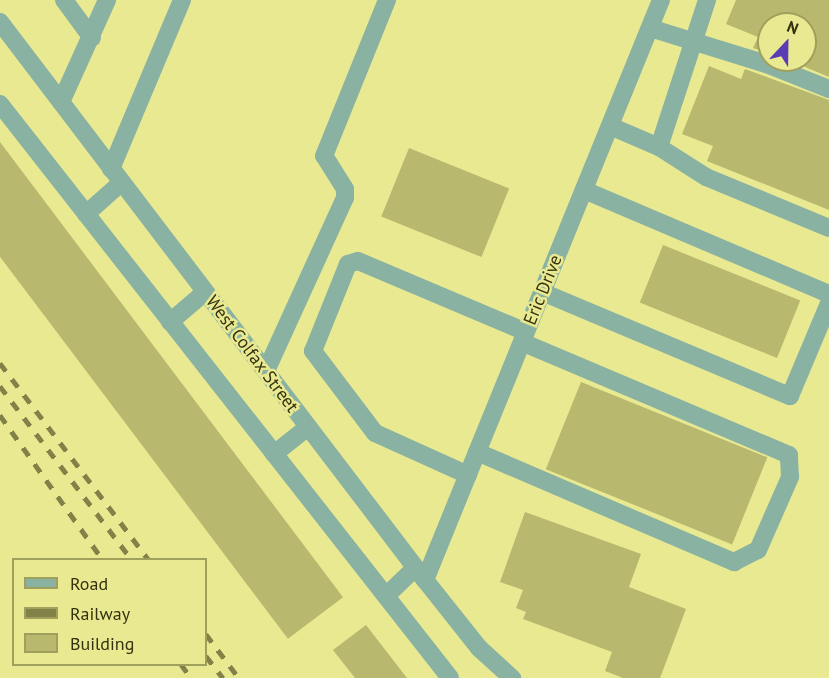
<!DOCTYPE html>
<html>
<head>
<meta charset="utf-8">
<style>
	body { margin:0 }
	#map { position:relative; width:829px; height:678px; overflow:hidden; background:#e9e992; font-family:"PT Sans",sans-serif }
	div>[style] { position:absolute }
	.building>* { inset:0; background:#b8b86e; transform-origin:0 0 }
	.minor>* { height:18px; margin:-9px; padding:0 9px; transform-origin:9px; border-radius:9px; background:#8ab2a2 }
	.rail>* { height:4.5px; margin-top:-2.25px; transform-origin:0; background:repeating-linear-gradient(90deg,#828248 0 10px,transparent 0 20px) }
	span { translate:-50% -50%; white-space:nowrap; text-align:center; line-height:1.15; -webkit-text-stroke:5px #e9e992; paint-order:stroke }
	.street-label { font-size:18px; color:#33320e }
	.legend { position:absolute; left:12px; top:558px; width:195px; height:108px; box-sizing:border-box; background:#e9e992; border:2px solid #a0a05d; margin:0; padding:8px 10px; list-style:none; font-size:18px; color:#33320e }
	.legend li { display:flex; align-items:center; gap:12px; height:30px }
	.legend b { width:30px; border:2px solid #a0a05d }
	.north { position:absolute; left:757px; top:12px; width:60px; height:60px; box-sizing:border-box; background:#e9e992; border:2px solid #a0a05d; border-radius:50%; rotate:22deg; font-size:16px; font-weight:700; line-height:24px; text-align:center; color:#33320e }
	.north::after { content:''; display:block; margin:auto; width:21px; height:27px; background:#5a3cb4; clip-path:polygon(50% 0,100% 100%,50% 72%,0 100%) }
</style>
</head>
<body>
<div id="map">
	<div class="building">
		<i style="clip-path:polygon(736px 0,829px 0,829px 77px,805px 67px,805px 24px,769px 24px,769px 53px,753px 48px,758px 37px,726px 24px)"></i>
		<i style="clip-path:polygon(709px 66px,741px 79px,745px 69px,829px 100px,829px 210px,707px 161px,713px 146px,682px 134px)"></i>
		<i style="left:0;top:142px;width:570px;height:69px;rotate:53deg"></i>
		<i style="left:409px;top:148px;width:108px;height:74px;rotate:22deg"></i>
		<i style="left:663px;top:245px;width:148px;height:62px;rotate:22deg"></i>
		<i style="left:581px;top:382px;width:201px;height:94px;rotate:22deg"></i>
		<i style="clip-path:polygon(525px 512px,641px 554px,629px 587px,686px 609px,660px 678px,623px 678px,605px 671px,612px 652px,523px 619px,526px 612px,516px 608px,523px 590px,500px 582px)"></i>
		<i style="clip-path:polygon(366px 625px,407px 678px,355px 678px,333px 650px)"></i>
	</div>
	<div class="minor">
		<i style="left:64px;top:0;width:47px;rotate:53.6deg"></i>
		<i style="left:0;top:22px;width:701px;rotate:52.71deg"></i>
		<i style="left:425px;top:580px;width:87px;rotate:51.5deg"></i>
		<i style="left:479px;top:648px;width:45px;rotate:42.3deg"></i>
		<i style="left:650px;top:28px;width:121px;rotate:17.2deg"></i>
		<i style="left:766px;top:64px;width:68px;rotate:21.6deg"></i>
		<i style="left:61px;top:102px;width:112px;rotate:-65.7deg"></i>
		<i style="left:0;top:104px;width:729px;rotate:51.9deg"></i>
		<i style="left:610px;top:126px;width:53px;rotate:23.2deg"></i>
		<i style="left:659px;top:147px;width:155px;rotate:-71.9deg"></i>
		<i style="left:659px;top:147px;width:56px;rotate:32.6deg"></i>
		<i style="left:706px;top:177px;width:133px;rotate:22.5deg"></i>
		<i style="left:111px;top:169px;width:183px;rotate:-67.2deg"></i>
		<i style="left:584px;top:190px;width:266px;rotate:23deg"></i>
		<i style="left:86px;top:214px;width:48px;rotate:-41.6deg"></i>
		<i style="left:542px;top:292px;width:269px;rotate:22.8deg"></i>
		<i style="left:790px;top:396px;width:101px;rotate:-67.2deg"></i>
		<i style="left:170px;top:322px;width:46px;rotate:-40.6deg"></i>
		<i style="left:266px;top:371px;width:190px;rotate:-65.5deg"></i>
		<i style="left:345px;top:198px;width:9px;rotate:-90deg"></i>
		<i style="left:345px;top:189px;width:39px;rotate:-122deg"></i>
		<i style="left:324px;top:156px;width:168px;rotate:-68deg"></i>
		<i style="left:477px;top:452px;width:280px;rotate:23.2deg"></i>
		<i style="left:734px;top:562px;width:27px;rotate:-27deg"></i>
		<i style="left:758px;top:550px;width:80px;rotate:-66.3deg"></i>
		<i style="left:790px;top:477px;width:22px;rotate:-93deg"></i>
		<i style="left:789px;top:455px;width:290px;rotate:-157.1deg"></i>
		<i style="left:274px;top:454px;width:43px;rotate:-38.5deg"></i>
		<i style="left:468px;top:475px;width:102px;rotate:-155.7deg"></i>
		<i style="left:375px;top:433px;width:103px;rotate:-127.1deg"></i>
		<i style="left:313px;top:351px;width:94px;rotate:-68.1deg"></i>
		<i style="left:348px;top:264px;width:10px;rotate:-17deg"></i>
		<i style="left:358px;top:261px;width:182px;rotate:22.9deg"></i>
		<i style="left:425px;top:580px;width:626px;rotate:-67.86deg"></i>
		<i style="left:386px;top:596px;width:40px;rotate:-44deg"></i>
	</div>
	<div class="rail">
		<i style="left:0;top:363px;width:247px;rotate:52.9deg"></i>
		<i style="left:0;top:386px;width:218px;rotate:52.8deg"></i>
		<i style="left:0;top:415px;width:178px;rotate:54.6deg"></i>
		<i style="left:206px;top:634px;width:55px;rotate:53.1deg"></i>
		<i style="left:206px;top:656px;width:28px;rotate:52deg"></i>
		<i style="left:181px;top:664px;width:17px;rotate:54deg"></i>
	</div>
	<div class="street-label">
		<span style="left:543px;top:290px;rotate:-68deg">Eric Drive</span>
		<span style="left:252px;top:354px;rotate:53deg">West Colfax Street</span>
	</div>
	<ul class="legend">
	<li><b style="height:8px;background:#8ab2a2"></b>Road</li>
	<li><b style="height:8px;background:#828248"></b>Railway</li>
	<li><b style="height:16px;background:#b8b86e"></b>Building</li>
	</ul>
	<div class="north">N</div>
</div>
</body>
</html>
